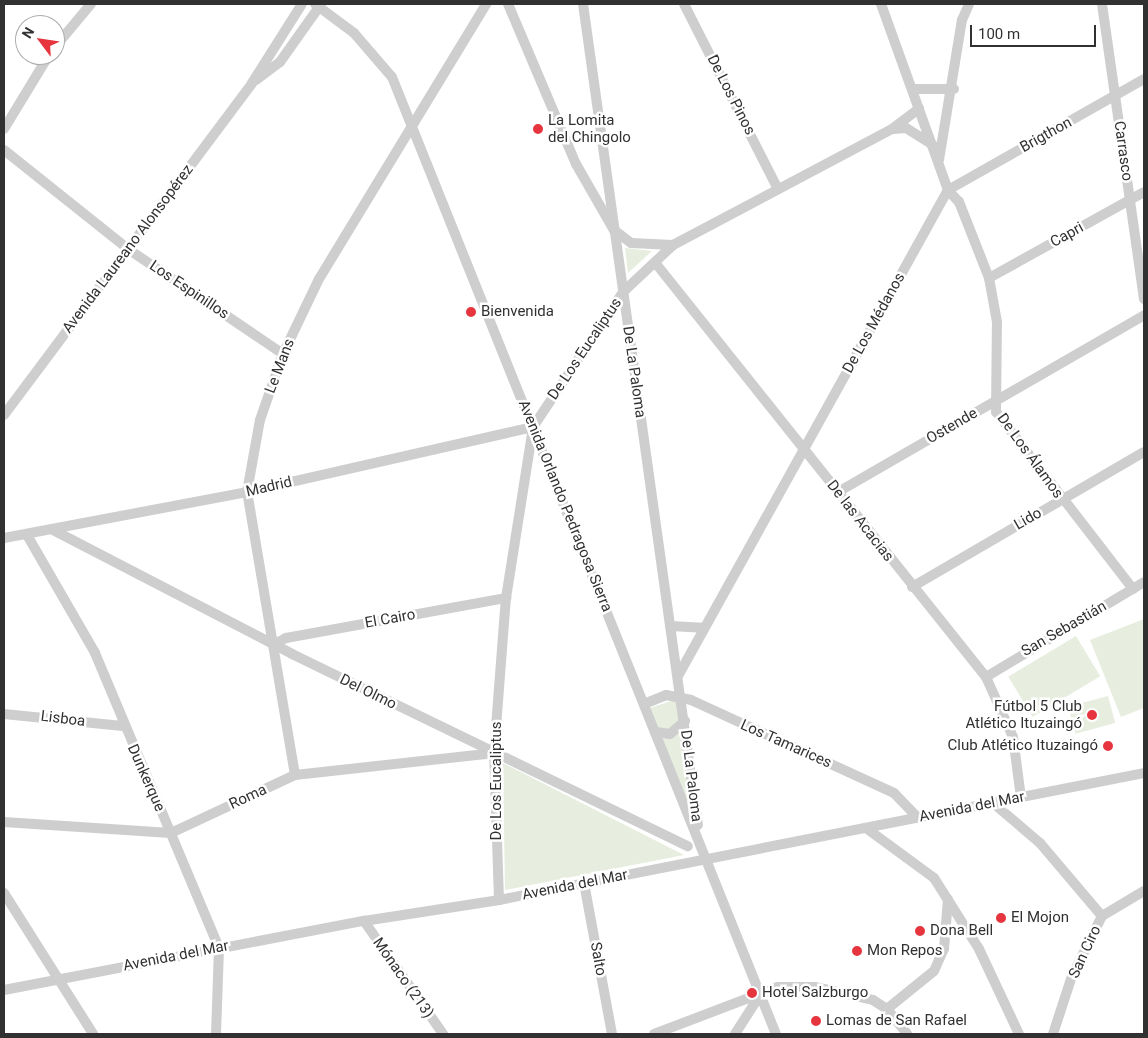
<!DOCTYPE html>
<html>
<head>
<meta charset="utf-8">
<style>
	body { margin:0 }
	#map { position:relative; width:1148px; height:1038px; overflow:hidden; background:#fff; font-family:Roboto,sans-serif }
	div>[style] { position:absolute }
	.green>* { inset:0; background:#e7eedf; transform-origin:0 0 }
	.minor>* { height:10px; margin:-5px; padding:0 5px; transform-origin:5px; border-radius:5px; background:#cecece }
	.dots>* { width:14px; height:14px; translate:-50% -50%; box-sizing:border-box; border:2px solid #fff; border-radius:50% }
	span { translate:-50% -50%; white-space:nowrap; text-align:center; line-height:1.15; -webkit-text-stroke:5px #fff; paint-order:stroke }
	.street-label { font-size:15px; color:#313131 }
	.poi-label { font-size:15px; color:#313131 }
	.left { translate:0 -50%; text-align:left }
	.right { translate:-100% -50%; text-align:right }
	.frame { position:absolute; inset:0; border:5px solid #313131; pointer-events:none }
	.north { position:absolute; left:15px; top:15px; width:50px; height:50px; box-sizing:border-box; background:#fff; border:1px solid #adadad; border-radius:50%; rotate:301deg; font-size:14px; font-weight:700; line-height:20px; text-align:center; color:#313131 }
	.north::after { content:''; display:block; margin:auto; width:18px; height:22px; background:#e6353e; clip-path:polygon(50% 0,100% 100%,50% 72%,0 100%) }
	.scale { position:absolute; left:970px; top:25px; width:126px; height:22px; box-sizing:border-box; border:2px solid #313131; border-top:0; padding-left:6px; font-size:15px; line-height:18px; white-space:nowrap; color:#313131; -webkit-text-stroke:4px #fff; paint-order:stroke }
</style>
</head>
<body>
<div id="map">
	<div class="green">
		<i style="clip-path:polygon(625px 248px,652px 251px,628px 273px)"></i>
		<i style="clip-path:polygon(1144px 619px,1144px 708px,1121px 717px,1090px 640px)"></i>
		<i style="left:1076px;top:636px;width:47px;height:79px;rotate:59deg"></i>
		<i style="left:1108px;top:696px;width:28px;height:41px;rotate:75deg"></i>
		<i style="clip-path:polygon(677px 699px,691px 809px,650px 708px)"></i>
		<i style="clip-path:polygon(503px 763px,684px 855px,505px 890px)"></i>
	</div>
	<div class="minor">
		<i style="left:315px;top:4px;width:49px;rotate:36.6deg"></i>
		<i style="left:354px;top:33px;width:58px;rotate:49.2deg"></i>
		<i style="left:392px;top:77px;width:1031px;rotate:68.14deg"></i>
		<i style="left:508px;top:4px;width:174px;rotate:67deg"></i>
		<i style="left:576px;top:164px;width:76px;rotate:60.1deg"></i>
		<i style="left:614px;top:230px;width:21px;rotate:37deg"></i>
		<i style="left:631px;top:243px;width:42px;rotate:2.7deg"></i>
		<i style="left:583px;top:4px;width:829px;rotate:82.03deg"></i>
		<i style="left:684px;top:4px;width:205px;rotate:63.1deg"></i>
		<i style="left:1102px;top:4px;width:298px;rotate:81.9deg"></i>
		<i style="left:55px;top:47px;width:56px;rotate:-50.1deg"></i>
		<i style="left:256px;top:80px;width:30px;rotate:-37deg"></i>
		<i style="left:280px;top:62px;width:71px;rotate:-54.7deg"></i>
		<i style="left:912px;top:89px;width:42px"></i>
		<i style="left:4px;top:129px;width:87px;rotate:-58.7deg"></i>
		<i style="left:893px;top:129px;width:13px;rotate:-4deg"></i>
		<i style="left:906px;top:128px;width:31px;rotate:32deg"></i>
		<i style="left:4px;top:150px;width:159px;rotate:38.6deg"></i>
		<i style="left:128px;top:249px;width:187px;rotate:34.1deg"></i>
		<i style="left:939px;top:160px;width:142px;rotate:-80.7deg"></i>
		<i style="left:962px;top:20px;width:17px;rotate:-66deg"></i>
		<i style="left:657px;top:265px;width:527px;rotate:51.39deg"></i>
		<i style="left:986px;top:677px;width:66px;rotate:65.8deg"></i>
		<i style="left:1013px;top:737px;width:62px;rotate:82.5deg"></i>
		<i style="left:989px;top:278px;width:177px;rotate:-29deg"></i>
		<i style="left:4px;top:415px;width:414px;rotate:-53.2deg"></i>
		<i style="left:252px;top:83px;width:93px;rotate:-57.7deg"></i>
		<i style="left:838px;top:492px;width:354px;rotate:-30deg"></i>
		<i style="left:53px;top:530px;width:269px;rotate:27.4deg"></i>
		<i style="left:292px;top:654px;width:440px;rotate:25.9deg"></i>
		<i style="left:27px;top:535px;width:136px;rotate:60deg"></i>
		<i style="left:95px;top:653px;width:320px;rotate:67.2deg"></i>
		<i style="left:219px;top:948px;width:86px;rotate:92deg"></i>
		<i style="left:4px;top:538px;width:247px;rotate:-10.7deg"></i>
		<i style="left:247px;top:492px;width:293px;rotate:-12.8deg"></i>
		<i style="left:912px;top:587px;width:268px;rotate:-30.2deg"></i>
		<i style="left:1133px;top:589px;width:224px;rotate:-127.7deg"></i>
		<i style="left:996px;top:412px;width:90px;rotate:-89.4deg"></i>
		<i style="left:997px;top:322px;width:45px;rotate:-100.3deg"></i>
		<i style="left:989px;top:278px;width:82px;rotate:-111.5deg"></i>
		<i style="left:959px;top:202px;width:16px;rotate:-133deg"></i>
		<i style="left:948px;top:190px;width:225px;rotate:-29.5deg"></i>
		<i style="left:670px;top:626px;width:33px;rotate:3deg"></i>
		<i style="left:275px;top:644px;width:13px;rotate:-29deg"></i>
		<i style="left:286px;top:638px;width:224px;rotate:-10.3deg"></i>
		<i style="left:678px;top:676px;width:556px;rotate:-60.95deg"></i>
		<i style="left:948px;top:190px;width:198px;rotate:-109.8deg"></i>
		<i style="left:986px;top:677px;width:184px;rotate:-31deg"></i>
		<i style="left:644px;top:704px;width:24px;rotate:-22deg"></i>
		<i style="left:666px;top:695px;width:25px;rotate:11deg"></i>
		<i style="left:691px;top:700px;width:223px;rotate:24.6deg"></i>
		<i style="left:894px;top:793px;width:35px;rotate:46deg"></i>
		<i style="left:4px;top:714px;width:119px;rotate:5.8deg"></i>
		<i style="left:656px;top:732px;width:14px;rotate:8deg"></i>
		<i style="left:670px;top:734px;width:20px;rotate:-41deg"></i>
		<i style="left:295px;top:775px;width:287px;rotate:-99.6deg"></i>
		<i style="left:247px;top:492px;width:73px;rotate:-79.8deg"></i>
		<i style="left:260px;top:420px;width:70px;rotate:-70.8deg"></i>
		<i style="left:283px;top:354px;width:83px;rotate:-64.4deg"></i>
		<i style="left:319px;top:279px;width:322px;rotate:-58.7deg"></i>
		<i style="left:993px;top:803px;width:62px;rotate:40.4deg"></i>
		<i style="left:1040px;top:843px;width:96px;rotate:49.7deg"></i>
		<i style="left:4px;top:822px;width:167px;rotate:3.8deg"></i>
		<i style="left:171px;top:833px;width:137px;rotate:-25.1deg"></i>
		<i style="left:295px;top:775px;width:199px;rotate:-6.3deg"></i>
		<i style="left:866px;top:828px;width:84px;rotate:36.3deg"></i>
		<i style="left:934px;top:878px;width:84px;rotate:57.6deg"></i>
		<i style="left:979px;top:949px;width:94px;rotate:64.8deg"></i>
		<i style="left:584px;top:883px;width:154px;rotate:79.5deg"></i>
		<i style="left:4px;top:893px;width:167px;rotate:57.7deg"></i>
		<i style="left:499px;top:900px;width:147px;rotate:-91.9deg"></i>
		<i style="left:494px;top:753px;width:155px;rotate:-85.6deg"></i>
		<i style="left:506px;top:598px;width:173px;rotate:-81deg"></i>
		<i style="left:533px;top:427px;width:162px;rotate:-56.3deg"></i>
		<i style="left:623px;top:292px;width:69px;rotate:-43.2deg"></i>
		<i style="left:673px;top:245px;width:248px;rotate:-27.9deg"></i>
		<i style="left:892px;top:129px;width:34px;rotate:-37deg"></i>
		<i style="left:364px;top:921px;width:138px;rotate:55deg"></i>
		<i style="left:4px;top:990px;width:367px;rotate:-10.9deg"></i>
		<i style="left:364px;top:921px;width:137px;rotate:-8.8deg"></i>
		<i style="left:499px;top:900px;width:657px;rotate:-11.14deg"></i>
		<i style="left:887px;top:1009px;width:60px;rotate:-39deg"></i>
		<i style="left:934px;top:971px;width:24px;rotate:-66deg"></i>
		<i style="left:944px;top:949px;width:50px;rotate:-85.4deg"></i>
		<i style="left:654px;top:1034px;width:133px;rotate:-20.8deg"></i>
		<i style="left:778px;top:987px;width:37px"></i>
		<i style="left:815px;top:987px;width:59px;rotate:12.6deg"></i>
		<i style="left:873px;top:1000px;width:17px;rotate:33deg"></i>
		<i style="left:887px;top:1009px;width:32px;rotate:51deg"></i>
		<i style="left:735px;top:1034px;width:43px;rotate:-57.4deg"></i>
		<i style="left:1053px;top:1034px;width:61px;rotate:-71.9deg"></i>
		<i style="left:1072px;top:976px;width:67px;rotate:-63.4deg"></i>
		<i style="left:1102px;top:916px;width:49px;rotate:-30.8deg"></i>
	</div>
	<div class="dots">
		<i style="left:538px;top:129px;background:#e6353e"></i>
		<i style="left:471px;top:312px;background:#e6353e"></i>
		<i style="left:1092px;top:715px;background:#e6353e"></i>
		<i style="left:1108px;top:746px;background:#e6353e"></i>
		<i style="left:1001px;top:918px;background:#e6353e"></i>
		<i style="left:920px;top:931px;background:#e6353e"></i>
		<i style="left:857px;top:951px;background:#e6353e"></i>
		<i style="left:752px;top:993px;background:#e6353e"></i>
		<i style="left:816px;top:1021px;background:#e6353e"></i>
	</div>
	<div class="street-label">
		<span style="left:731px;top:95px;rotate:63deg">De Los Pinos</span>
		<span style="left:1046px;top:135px;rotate:-29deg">Brigthon</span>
		<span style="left:1123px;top:151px;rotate:82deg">Carrasco</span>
		<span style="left:1067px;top:235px;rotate:-29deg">Capri</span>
		<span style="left:128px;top:249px;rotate:-53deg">Avenida Laureano Alonsopérez</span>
		<span style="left:189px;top:290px;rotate:34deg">Los Espinillos</span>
		<span style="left:874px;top:323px;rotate:-61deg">De Los Médanos</span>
		<span style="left:585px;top:349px;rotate:-56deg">De Los Eucaliptus</span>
		<span style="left:280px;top:366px;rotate:-69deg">Le Mans</span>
		<span style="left:634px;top:372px;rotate:82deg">De La Paloma</span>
		<span style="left:952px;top:426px;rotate:-30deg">Ostende</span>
		<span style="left:1030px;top:456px;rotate:54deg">De Los Álamos</span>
		<span style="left:269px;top:487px;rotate:-13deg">Madrid</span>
		<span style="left:565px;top:506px;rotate:68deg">Avenida Orlando Pedragosa Sierra</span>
		<span style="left:1028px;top:519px;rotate:-30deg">Lido</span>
		<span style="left:860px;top:521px;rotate:52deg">De las Acacias</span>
		<span style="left:390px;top:619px;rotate:-10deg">El Cairo</span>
		<span style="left:1064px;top:629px;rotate:-30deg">San Sebastián</span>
		<span style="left:368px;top:692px;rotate:26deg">Del Olmo</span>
		<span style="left:63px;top:719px;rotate:7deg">Lisboa</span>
		<span style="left:786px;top:744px;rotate:24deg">Los Tamarices</span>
		<span style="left:691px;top:776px;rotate:83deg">De La Paloma</span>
		<span style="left:146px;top:778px;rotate:66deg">Dunkerque</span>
		<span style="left:497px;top:781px;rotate:-90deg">De Los Eucaliptus</span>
		<span style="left:248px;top:797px;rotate:-25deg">Roma</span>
		<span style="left:972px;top:807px;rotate:-11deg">Avenida del Mar</span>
		<span style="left:575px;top:885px;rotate:-11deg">Avenida del Mar</span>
		<span style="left:1085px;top:952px;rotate:-65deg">San Ciro</span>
		<span style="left:176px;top:956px;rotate:-11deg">Avenida del Mar</span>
		<span style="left:598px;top:959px;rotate:80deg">Salto</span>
		<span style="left:403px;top:978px;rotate:55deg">Mónaco (213)</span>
	</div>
	<div class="poi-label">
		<span class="left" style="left:548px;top:129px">La Lomita<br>del Chingolo</span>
		<span class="left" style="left:481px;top:312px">Bienvenida</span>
		<span class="right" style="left:1082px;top:715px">Fútbol 5 Club<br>Atlético Ituzaingó</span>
		<span class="right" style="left:1098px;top:746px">Club Atlético Ituzaingó</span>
		<span class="left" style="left:1011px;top:918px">El Mojon</span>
		<span class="left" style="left:930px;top:931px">Dona Bell</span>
		<span class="left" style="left:867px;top:951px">Mon Repos</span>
		<span class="left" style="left:762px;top:993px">Hotel Salzburgo</span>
		<span class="left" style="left:826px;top:1021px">Lomas de San Rafael</span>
	</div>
	<div class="frame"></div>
	<div class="north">N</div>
	<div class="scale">100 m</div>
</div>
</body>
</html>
